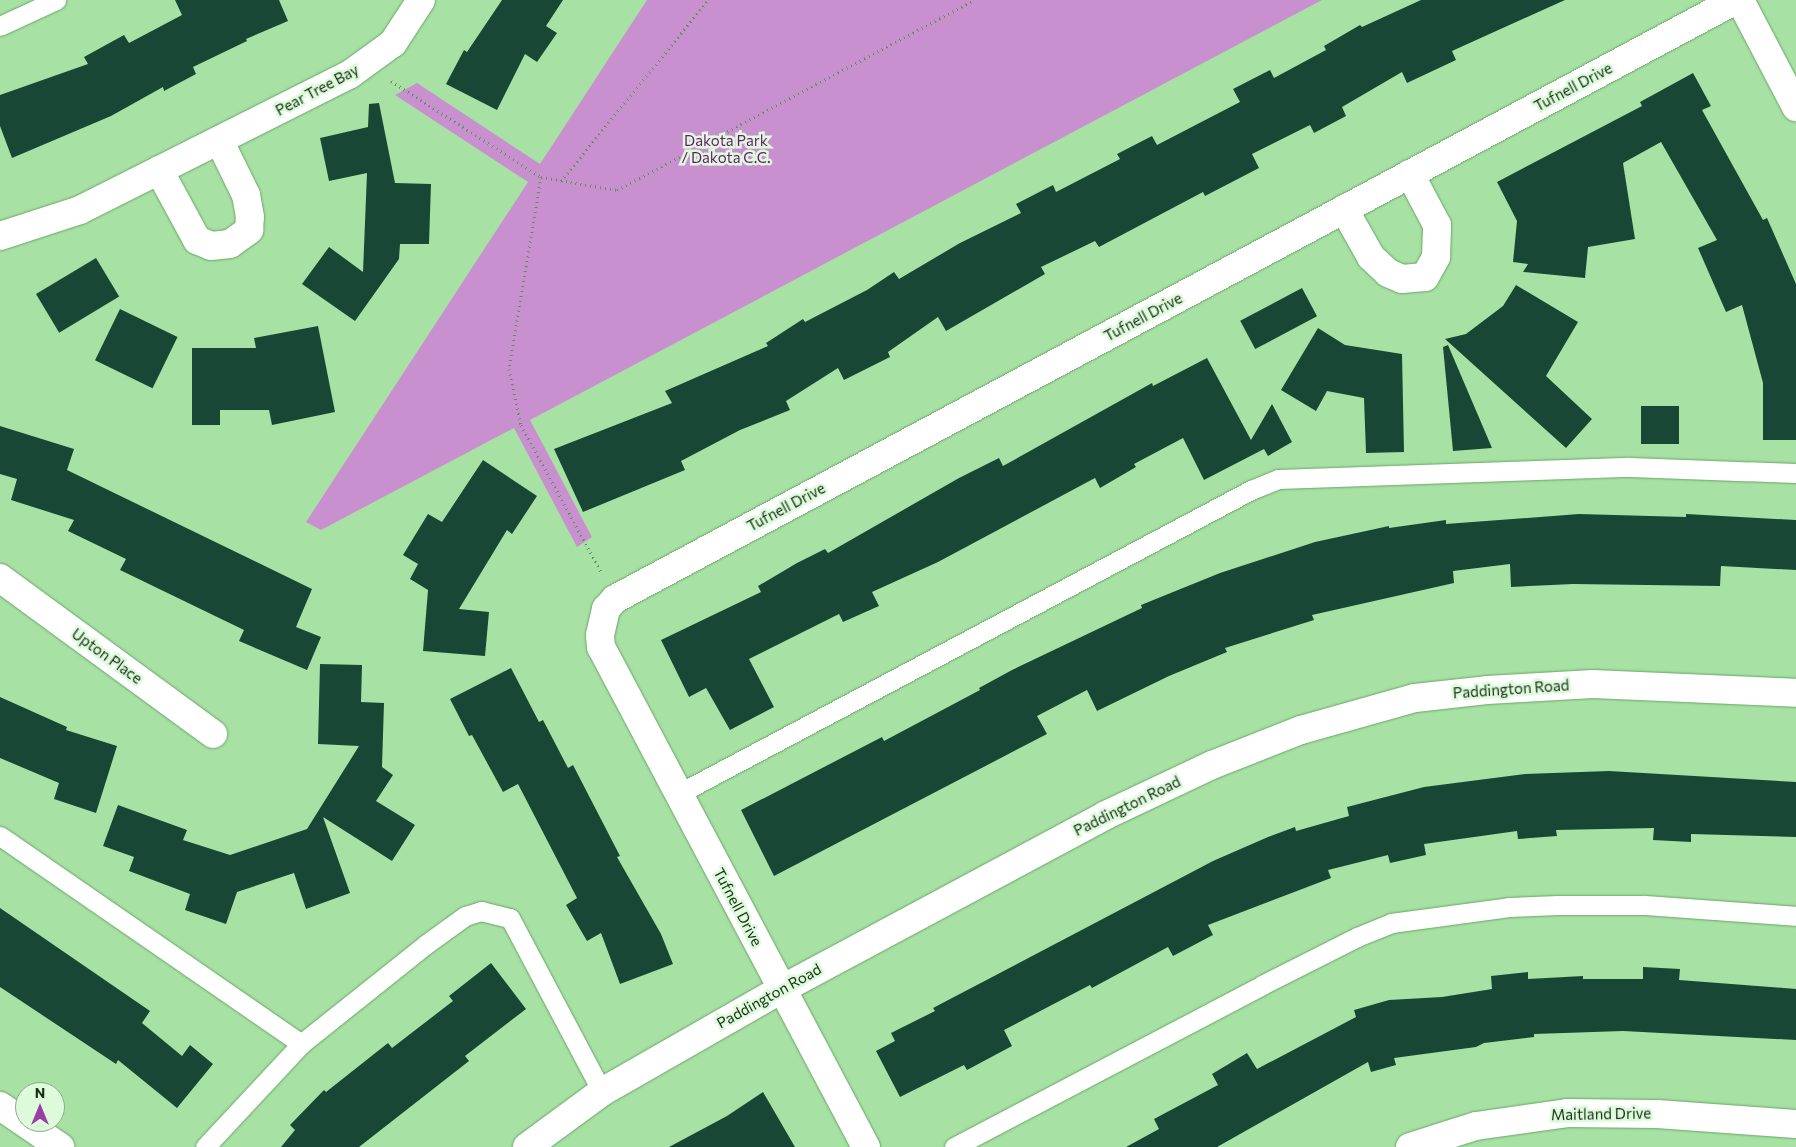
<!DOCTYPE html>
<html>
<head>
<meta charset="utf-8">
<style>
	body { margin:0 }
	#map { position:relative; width:1796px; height:1147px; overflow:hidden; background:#a7e2a4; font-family:Commissioner,sans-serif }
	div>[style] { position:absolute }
	.green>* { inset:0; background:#c990cf }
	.building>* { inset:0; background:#184835; transform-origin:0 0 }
	.path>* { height:3px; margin-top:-1.5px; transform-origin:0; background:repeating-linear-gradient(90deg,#638d61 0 1px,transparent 0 5px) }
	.roads { filter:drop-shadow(0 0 1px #6ca469) drop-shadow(0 0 1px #6ca469) }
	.service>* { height:19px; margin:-9.5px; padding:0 9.5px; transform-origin:9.5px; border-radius:9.5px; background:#fff }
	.minor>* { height:28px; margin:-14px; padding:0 14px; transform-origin:14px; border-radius:14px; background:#fff }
	.tertiary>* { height:28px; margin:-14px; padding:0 14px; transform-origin:14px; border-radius:14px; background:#fff }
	span { translate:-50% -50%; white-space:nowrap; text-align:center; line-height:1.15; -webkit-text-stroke:5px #ddfadb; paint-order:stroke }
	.street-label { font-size:15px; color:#182f17 }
	.park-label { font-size:15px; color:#6c1576 }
	.north { position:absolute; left:15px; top:1082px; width:50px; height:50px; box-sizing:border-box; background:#ddfadb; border:1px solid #8ea98d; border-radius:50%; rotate:0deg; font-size:14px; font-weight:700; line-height:20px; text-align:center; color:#182f17 }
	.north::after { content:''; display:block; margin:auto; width:18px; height:22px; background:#9c3ea7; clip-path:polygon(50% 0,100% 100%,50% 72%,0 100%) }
</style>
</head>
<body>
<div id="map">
	<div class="green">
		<i style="clip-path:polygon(647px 0,1322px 0,530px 420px,592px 537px,577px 547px,514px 428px,321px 530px,306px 522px,528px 182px,395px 95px,417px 83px,540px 164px)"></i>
	</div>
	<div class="building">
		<i style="clip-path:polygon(175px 0,279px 0,288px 21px,246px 39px,247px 41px,193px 67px,196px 74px,164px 91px,163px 87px,111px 116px,12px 158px,0 126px,0 95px,88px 64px,84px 57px,124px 35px,129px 43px,182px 15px)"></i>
		<i style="clip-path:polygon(502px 0,563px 0,546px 26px,557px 33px,537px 62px,525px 54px,497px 110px,446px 84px,464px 50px,467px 52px)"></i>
		<i style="clip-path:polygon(1421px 0,1565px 0,1452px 51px,1456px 60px,1407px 83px,1402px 72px,1342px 107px,1346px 116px,1314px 133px,1310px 125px,1252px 154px,1259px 168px,1205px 196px,1203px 192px,1099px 247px,1095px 241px,1041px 267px,1045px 274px,946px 331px,938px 317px,888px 352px,890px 357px,844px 380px,838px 368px,786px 401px,790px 410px,740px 430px,681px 461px,685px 470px,583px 512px,554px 449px,672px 403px,665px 391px,768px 346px,766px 343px,803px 319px,805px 322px,867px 290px,894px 272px,899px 279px,960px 243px,1021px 213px,1016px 204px,1053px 185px,1056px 192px,1120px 159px,1117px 154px,1152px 136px,1157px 145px,1240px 102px,1233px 89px,1270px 70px,1274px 78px,1326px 50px,1324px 46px,1360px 25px,1362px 27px)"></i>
		<i style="clip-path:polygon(1693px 73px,1711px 106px,1702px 110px,1763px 220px,1767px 218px,1796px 284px,1796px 440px,1763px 440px,1763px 383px,1742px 305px,1726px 312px,1698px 248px,1717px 240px,1661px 142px,1623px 163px,1635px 239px,1588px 247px,1585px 278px,1523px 272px,1528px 264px,1513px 262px,1517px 221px,1497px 182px,1642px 106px,1640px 102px)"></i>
		<i style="clip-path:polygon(379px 103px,395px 183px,431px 184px,429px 244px,400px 244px,399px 259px,355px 321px,302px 284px,329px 247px,363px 272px,367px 173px,329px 181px,320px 138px,368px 127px,369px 104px)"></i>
		<i style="left:96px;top:258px;width:45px;height:70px;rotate:59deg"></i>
		<i style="clip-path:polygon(1516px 285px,1578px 322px,1546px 376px,1592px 419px,1566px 448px,1445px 339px,1466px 334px,1503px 306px)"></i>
		<i style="left:1302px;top:288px;width:32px;height:70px;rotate:62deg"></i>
		<i style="left:120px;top:309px;width:64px;height:57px;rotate:26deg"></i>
		<i style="clip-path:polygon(318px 326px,335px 412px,272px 425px,269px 410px,220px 410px,220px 425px,192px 425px,192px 348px,256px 348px,254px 338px)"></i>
		<i style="clip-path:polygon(1318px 328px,1345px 345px,1402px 354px,1404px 452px,1366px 453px,1364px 398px,1327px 391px,1316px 411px,1281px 390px)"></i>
		<i style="clip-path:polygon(1448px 345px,1492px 448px,1453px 451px,1443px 347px)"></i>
		<i style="clip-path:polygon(1207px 358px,1251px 440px,1272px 404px,1292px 442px,1268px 456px,1264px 449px,1204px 480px,1183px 438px,1134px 464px,1136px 467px,1100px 488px,1095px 478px,938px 562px,872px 592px,879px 606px,843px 622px,839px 614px,749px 659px,774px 707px,730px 730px,706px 688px,689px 697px,661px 640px,761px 592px,758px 586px,797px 563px,825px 549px,828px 553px,959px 478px,999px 458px,1003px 466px,1152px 383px,1153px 386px)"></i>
		<i style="left:1641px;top:406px;width:38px;height:38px"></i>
		<i style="clip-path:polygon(0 426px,74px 449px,67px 470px,312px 589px,296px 627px,321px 637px,307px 670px,239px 641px,244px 630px,120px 570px,126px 559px,68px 531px,74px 520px,11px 500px,17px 479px,0 474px)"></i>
		<i style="clip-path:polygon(483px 460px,537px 496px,512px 534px,507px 530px,459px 609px,489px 612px,485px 656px,423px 651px,428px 590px,410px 579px,418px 564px,403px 555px,428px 514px,442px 522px)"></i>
		<i style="clip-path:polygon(1579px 514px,1686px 517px,1686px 514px,1796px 520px,1796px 570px,1721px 566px,1720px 586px,1573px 584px,1511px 587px,1510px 564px,1453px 571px,1454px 583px,1312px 615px,1314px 620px,1225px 648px,1227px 652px,1169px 676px,1097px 711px,1087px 690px,1037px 716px,1047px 734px,774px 876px,741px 810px,882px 737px,884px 741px,980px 690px,979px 688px,1012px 670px,1142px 608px,1141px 605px,1220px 573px,1315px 542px,1389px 526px,1389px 528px,1446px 520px,1446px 524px)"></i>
		<i style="clip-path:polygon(320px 664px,362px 665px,361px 702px,384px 703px,382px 767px,393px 775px,376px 801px,415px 825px,392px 861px,323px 817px,350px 893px,306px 909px,294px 873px,237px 892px,226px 924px,185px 910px,190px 894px,129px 871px,134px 857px,103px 846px,118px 805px,187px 830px,183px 840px,230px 855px,307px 829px,359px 746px,318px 744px)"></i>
		<i style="clip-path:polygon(511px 668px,539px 722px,543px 720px,568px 768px,573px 765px,620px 856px,617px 857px,661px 934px,673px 964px,620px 984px,601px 933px,587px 941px,566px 905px,577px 898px,518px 784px,503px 792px,472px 735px,469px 736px,450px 699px)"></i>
		<i style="clip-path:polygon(0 697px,67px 727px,66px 730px,117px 746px,96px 813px,54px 799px,59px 783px,0 758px)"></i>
		<i style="clip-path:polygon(1609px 771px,1796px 782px,1796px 837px,1691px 834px,1691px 842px,1653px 840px,1654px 828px,1556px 830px,1557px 836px,1518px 839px,1517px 831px,1424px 844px,1426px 855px,1390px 863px,1388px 855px,1328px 870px,1331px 878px,1208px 925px,1213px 935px,1173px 956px,1168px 947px,1092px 988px,1090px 985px,1004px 1030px,1012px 1046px,967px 1070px,964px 1065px,900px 1097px,876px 1051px,895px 1041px,891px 1033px,935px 1011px,933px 1008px,1213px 861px,1268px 837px,1295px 827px,1296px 831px,1349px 816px,1347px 807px,1424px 787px,1525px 774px)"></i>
		<i style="clip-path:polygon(0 908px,150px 1011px,142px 1023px,182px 1056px,190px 1045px,213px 1064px,177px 1108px,118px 1060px,116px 1064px,0 987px)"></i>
		<i style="clip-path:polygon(491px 963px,526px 1009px,465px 1056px,469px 1061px,359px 1147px,281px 1147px,295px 1130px,290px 1125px,324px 1090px,326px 1092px,388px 1043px,392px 1048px,453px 1001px,449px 996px)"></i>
		<i style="clip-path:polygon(1643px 967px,1680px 969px,1679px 980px,1796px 989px,1796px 1040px,1623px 1031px,1534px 1034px,1534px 1037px,1484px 1043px,1476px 1047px,1394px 1058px,1396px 1065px,1371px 1072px,1368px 1062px,1217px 1147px,1126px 1147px,1159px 1129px,1154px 1119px,1218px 1085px,1212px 1074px,1247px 1053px,1257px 1069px,1356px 1017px,1354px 1010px,1389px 1000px,1442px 997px,1492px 989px,1491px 976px,1528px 972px,1528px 979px,1583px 976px,1583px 979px,1643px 979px)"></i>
		<i style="clip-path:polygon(763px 1092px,795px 1147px,669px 1147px,727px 1116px)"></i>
	</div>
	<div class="path">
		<i style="left:391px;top:81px;width:178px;rotate:32.6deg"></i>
		<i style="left:541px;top:177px;width:77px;rotate:9.7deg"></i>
		<i style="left:617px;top:190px;width:404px;rotate:-28deg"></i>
		<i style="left:541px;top:177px;width:195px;rotate:99.5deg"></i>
		<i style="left:509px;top:369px;width:57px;rotate:77.9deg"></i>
		<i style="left:521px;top:425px;width:167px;rotate:61.4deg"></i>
		<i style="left:561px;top:181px;width:233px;rotate:-50.9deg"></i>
	</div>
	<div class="roads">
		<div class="service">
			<i style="left:0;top:26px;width:62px;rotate:-24.9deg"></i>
			<i style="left:678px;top:794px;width:649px;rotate:-27.95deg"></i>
			<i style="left:1251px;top:490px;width:29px;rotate:-22deg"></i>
			<i style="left:1278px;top:479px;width:352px;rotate:-2deg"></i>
			<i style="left:1630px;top:467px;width:166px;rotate:2.1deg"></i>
			<i style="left:0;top:836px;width:366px;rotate:34.6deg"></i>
			<i style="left:205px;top:1147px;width:141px;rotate:-47deg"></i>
			<i style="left:301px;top:1044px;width:159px;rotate:-38.6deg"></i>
			<i style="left:425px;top:945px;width:49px;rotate:-35.9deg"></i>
			<i style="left:465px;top:916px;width:17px;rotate:-17deg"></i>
			<i style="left:481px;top:911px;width:30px;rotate:14deg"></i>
			<i style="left:510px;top:918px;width:197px;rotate:62.1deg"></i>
			<i style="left:954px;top:1147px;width:348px;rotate:-27.7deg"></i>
			<i style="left:1262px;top:985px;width:106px;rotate:-26.8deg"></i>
			<i style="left:1357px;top:937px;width:37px;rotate:-22deg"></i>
			<i style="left:1391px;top:923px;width:119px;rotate:-7.7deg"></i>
			<i style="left:1509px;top:907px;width:49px;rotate:-2.3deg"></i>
			<i style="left:1558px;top:905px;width:86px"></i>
			<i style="left:1644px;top:905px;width:152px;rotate:4.1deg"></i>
		</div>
		<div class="minor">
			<i style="left:1740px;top:0;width:121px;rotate:62.4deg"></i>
			<i style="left:159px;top:170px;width:80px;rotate:61.5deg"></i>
			<i style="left:197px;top:240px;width:15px;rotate:23deg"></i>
			<i style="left:211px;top:246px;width:19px;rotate:-6deg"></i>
			<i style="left:230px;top:244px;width:24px;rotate:-36deg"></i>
			<i style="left:249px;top:230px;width:13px;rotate:-86deg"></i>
			<i style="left:250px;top:217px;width:22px;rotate:-100deg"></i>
			<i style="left:246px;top:195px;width:61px;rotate:-116.1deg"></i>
			<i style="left:1344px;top:209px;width:55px;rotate:60.6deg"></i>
			<i style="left:1371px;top:257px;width:23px;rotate:43deg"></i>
			<i style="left:1388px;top:273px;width:15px;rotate:23deg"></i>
			<i style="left:1402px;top:279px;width:23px;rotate:-5deg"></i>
			<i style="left:1425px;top:277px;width:23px;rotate:-61deg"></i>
			<i style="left:1436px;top:257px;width:32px;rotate:-88deg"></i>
			<i style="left:1437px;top:225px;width:58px;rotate:-117.9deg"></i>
			<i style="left:0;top:236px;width:84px;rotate:-18deg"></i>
			<i style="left:80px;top:210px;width:301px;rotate:-26.7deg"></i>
			<i style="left:349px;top:75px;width:54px;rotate:-36deg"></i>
			<i style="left:393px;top:43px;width:51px;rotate:-56.9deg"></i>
			<i style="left:0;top:578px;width:264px;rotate:36.2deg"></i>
			<i style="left:0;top:1106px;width:73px;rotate:34.3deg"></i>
			<i style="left:866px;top:1147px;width:566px;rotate:-117.92deg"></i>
			<i style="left:601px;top:647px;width:12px;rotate:-95deg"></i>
			<i style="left:600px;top:635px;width:27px;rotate:-77deg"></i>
			<i style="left:606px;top:609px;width:13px;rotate:-48deg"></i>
			<i style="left:615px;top:599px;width:1271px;rotate:-28.12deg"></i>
			<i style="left:1410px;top:1147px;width:69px;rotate:-17.7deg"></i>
			<i style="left:1476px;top:1126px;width:92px;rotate:-8.1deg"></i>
			<i style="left:1567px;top:1113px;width:90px;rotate:0.6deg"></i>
			<i style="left:1657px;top:1114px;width:139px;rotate:4.1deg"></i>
		</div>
		<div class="tertiary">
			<i style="left:527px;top:1147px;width:93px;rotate:-36.3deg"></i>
			<i style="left:602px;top:1092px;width:207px;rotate:-29.8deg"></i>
			<i style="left:782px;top:989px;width:366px;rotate:-28.2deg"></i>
			<i style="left:1104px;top:816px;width:119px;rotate:-25.3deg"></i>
			<i style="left:1212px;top:765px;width:96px;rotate:-21.5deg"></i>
			<i style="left:1301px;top:730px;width:118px;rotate:-15.7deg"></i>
			<i style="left:1415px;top:698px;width:72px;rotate:-6.3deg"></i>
			<i style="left:1487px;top:690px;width:106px;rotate:-3.2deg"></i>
			<i style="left:1593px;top:684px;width:203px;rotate:2.5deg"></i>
		</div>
	</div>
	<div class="street-label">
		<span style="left:1573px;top:87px;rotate:-28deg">Tufnell Drive</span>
		<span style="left:317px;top:90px;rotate:-28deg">Pear Tree Bay</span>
		<span style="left:1143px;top:317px;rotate:-28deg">Tufnell Drive</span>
		<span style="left:786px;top:507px;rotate:-28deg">Tufnell Drive</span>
		<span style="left:107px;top:656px;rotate:36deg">Upton Place</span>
		<span style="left:1511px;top:689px;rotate:-4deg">Paddington Road</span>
		<span style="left:1127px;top:806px;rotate:-26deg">Paddington Road</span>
		<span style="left:738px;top:907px;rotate:62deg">Tufnell Drive</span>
		<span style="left:769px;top:996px;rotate:-29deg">Paddington Road</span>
		<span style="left:1601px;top:1114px;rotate:-1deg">Maitland Drive</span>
	</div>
	<div class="park-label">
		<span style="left:726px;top:149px">Dakota Park<br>/ Dakota C.C.</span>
	</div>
	<div class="north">N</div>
</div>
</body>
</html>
